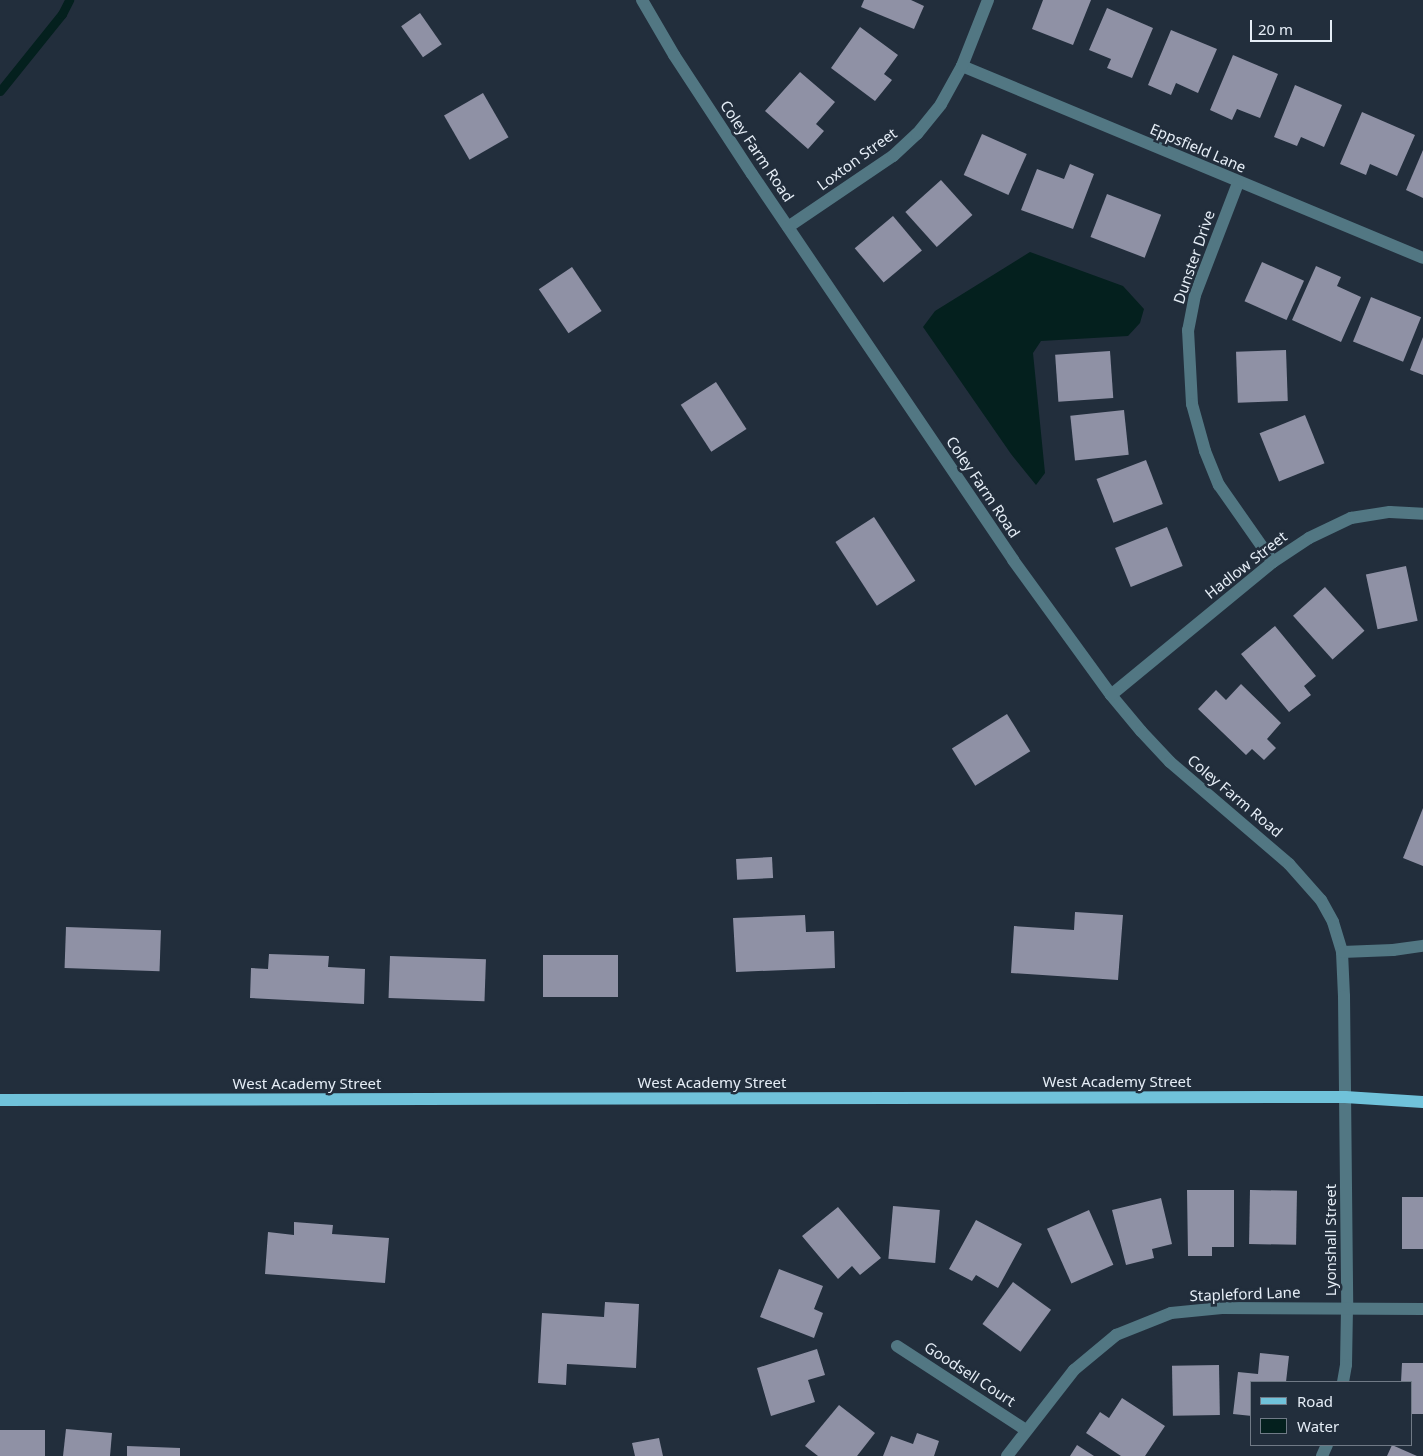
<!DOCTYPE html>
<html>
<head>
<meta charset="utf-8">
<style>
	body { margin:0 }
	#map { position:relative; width:1423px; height:1456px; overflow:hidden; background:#222e3c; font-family:"Noto Sans",sans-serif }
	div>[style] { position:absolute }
	.water>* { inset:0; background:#04201e }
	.stream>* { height:9px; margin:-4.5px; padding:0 4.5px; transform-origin:4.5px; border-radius:4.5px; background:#04201e }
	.building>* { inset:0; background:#8f91a5; transform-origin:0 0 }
	.minor>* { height:12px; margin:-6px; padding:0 6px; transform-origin:6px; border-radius:6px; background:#527783 }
	.major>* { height:12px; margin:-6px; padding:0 6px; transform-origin:6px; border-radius:6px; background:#70c2da }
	span { translate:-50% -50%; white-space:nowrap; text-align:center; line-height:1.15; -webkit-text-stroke:5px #222e3c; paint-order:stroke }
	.street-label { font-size:15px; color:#e5edf6 }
	.legend { position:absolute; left:1250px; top:1381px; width:162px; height:65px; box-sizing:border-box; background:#222e3c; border:1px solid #707a86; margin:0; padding:6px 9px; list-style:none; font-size:15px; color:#e5edf6 }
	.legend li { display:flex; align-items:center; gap:10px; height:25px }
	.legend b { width:25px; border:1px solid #707a86 }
	.scale { position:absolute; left:1250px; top:20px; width:82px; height:22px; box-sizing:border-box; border:2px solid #e5edf6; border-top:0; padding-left:6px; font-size:15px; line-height:18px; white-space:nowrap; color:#e5edf6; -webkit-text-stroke:4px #222e3c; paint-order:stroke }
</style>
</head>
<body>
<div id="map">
	<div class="water">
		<i style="clip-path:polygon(1030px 252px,1123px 286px,1144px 309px,1140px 323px,1128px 336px,1041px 341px,1033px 353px,1045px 473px,1036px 485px,1011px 454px,923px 327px,935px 311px)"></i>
	</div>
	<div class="stream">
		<i style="left:0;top:91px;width:99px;rotate:-51.2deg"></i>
		<i style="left:62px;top:14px;width:16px;rotate:-63deg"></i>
	</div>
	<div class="building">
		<i style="clip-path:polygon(864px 0,911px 0,924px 6px,914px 29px,861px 7px)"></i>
		<i style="clip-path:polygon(1043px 0,1091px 0,1073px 45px,1032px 29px)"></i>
		<i style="clip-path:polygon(1107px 8px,1153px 28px,1132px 78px,1107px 68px,1111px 59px,1089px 50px)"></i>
		<i style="left:420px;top:13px;width:38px;height:23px;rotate:55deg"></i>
		<i style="clip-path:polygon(860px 27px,898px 55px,884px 74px,892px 80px,875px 101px,831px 68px)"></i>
		<i style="clip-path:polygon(1171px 30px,1217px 49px,1198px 93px,1176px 83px,1171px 95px,1148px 85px)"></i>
		<i style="clip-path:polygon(1233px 55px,1278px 74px,1260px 118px,1237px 109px,1232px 120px,1210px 110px)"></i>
		<i style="clip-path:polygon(800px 72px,835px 102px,816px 124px,824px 131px,808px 149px,765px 111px)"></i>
		<i style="clip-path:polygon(1295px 85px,1342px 105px,1324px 147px,1301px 137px,1297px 146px,1274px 137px)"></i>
		<i style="left:483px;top:93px;width:51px;height:45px;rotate:60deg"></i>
		<i style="clip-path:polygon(1362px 112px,1415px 135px,1397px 176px,1370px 164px,1366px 175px,1340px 164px)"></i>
		<i style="left:982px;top:134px;width:49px;height:45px;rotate:24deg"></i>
		<i style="clip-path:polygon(1423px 150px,1423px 198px,1406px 190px)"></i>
		<i style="clip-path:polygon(1070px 164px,1094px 174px,1073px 229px,1021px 210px,1037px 169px,1064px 179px)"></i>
		<i style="left:941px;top:180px;width:47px;height:48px;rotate:48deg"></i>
		<i style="left:1107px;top:194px;width:58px;height:46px;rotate:21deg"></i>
		<i style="left:893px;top:216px;width:45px;height:50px;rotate:50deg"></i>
		<i style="left:1262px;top:262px;width:46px;height:43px;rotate:24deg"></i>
		<i style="clip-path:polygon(1316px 266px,1341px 277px,1337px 286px,1361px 297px,1341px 342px,1292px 320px)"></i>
		<i style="left:572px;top:267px;width:53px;height:40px;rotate:56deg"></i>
		<i style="left:1371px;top:297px;width:54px;height:48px;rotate:22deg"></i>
		<i style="clip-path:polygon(1423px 337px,1423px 375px,1410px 370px)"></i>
		<i style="left:1286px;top:350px;width:51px;height:50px;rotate:88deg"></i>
		<i style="left:1110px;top:351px;width:47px;height:55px;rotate:86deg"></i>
		<i style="left:716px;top:382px;width:56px;height:42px;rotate:57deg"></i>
		<i style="left:1124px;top:410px;width:45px;height:54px;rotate:84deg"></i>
		<i style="left:1305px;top:415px;width:52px;height:49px;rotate:68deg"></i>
		<i style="left:1146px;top:460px;width:47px;height:53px;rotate:69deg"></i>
		<i style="left:874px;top:517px;width:76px;height:46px;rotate:57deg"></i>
		<i style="left:1167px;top:527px;width:42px;height:56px;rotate:68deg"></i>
		<i style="left:1406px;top:566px;width:56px;height:41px;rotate:78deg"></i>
		<i style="left:1325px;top:587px;width:59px;height:43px;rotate:48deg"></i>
		<i style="clip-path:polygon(1275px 626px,1316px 676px,1304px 686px,1311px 695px,1289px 712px,1241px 654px)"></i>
		<i style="clip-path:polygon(1241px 684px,1281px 723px,1267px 739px,1276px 748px,1264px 760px,1252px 749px,1246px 755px,1198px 709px,1216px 690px,1226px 700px)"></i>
		<i style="left:1007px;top:714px;width:44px;height:65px;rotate:58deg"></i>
		<i style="clip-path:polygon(1423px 808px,1423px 866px,1403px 858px)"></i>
		<i style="left:772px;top:857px;width:21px;height:36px;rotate:87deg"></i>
		<i style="clip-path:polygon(1075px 912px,1123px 915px,1118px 980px,1011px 973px,1014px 926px,1074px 930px)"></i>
		<i style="clip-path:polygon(805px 915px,806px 932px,834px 931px,835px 968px,736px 972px,733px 918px)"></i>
		<i style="left:66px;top:927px;width:95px;height:41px;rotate:2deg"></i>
		<i style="clip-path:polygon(269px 954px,329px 956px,328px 967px,365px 969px,364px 1004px,250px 998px,251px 968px,268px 969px)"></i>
		<i style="left:543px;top:955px;width:75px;height:42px"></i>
		<i style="left:390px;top:956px;width:96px;height:42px;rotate:2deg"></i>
		<i style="clip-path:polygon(1187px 1190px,1234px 1190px,1234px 1247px,1212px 1247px,1212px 1256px,1188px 1256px)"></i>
		<i style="left:1250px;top:1190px;width:47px;height:54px;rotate:1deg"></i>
		<i style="left:1402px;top:1197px;width:21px;height:52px"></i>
		<i style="clip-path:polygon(1161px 1198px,1172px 1244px,1152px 1249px,1154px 1258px,1126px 1265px,1112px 1210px)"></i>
		<i style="left:893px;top:1206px;width:47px;height:53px;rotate:5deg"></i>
		<i style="clip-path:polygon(838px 1207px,881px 1258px,860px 1275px,852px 1266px,838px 1279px,802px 1236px)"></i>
		<i style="left:1089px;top:1210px;width:60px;height:46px;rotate:66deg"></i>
		<i style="clip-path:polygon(976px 1220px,1022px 1244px,998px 1288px,976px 1275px,972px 1281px,949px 1269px)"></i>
		<i style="clip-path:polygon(294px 1222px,333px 1225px,332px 1234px,389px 1238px,385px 1283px,265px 1274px,268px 1232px,294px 1235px)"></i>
		<i style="clip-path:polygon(779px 1269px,823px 1286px,814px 1309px,823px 1313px,814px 1338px,760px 1317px)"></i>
		<i style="left:1013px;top:1282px;width:47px;height:52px;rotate:36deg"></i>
		<i style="clip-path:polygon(605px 1302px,639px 1304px,636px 1368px,567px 1364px,566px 1385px,538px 1383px,542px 1313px,604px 1317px)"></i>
		<i style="clip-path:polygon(817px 1349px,825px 1375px,808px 1380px,815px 1402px,771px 1416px,757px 1368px)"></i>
		<i style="clip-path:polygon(1260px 1353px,1289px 1356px,1286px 1382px,1252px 1382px,1252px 1416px,1233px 1414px,1238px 1372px,1258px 1374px)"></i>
		<i style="clip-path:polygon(1402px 1363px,1423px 1363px,1423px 1414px,1412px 1414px,1412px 1382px,1401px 1382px)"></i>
		<i style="left:1219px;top:1365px;width:50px;height:47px;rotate:89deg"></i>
		<i style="clip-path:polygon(1122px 1398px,1165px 1426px,1145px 1456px,1121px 1456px,1086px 1433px,1100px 1412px,1109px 1418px)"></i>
		<i style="clip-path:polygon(839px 1405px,875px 1433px,857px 1456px,818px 1456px,805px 1446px)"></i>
		<i style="clip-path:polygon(66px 1429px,112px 1433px,110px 1456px,63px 1456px)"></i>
		<i style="left:0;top:1430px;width:45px;height:26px"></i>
		<i style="clip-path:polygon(917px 1433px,939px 1441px,934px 1456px,883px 1456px,891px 1436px,913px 1444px)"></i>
		<i style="clip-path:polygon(659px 1438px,663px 1456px,635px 1456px,632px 1443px)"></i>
		<i style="clip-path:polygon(1077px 1445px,1094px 1456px,1070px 1456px)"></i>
		<i style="clip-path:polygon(1392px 1445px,1417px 1456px,1387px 1456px)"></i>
		<i style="clip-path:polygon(127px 1446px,180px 1448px,180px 1456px,127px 1456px)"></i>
	</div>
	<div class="minor">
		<i style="left:642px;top:0;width:64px;rotate:59.8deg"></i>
		<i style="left:674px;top:55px;width:142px;rotate:56.8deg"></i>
		<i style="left:752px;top:174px;width:466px;rotate:55.9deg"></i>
		<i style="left:1013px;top:560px;width:167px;rotate:54deg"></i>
		<i style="left:1111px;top:695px;width:47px;rotate:50.2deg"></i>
		<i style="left:1141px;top:731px;width:42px;rotate:46.9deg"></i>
		<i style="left:1170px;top:762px;width:157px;rotate:40.6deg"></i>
		<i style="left:1289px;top:864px;width:48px;rotate:48.4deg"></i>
		<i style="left:1321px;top:900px;width:25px;rotate:61deg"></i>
		<i style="left:1333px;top:922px;width:31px;rotate:73deg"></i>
		<i style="left:1342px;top:952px;width:44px;rotate:87.4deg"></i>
		<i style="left:1344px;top:996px;width:312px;rotate:89.4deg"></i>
		<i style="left:1347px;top:1308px;width:57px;rotate:91deg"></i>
		<i style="left:1346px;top:1365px;width:17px;rotate:100deg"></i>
		<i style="left:962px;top:66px;width:499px;rotate:22.6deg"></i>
		<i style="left:1238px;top:183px;width:120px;rotate:111deg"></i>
		<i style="left:1195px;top:295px;width:36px;rotate:101deg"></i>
		<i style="left:1188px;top:330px;width:74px;rotate:86.9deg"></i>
		<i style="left:1192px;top:404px;width:49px;rotate:74.5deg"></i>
		<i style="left:1205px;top:451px;width:37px;rotate:68deg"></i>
		<i style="left:1219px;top:485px;width:94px;rotate:55deg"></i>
		<i style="left:788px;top:227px;width:127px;rotate:-34.1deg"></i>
		<i style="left:893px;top:156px;width:33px;rotate:-43deg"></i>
		<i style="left:917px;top:134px;width:38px;rotate:-51deg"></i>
		<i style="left:941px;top:104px;width:43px;rotate:-61.1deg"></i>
		<i style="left:962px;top:66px;width:71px;rotate:-68.5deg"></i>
		<i style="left:1111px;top:695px;width:210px;rotate:-39.4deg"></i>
		<i style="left:1273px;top:562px;width:43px;rotate:-33.7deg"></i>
		<i style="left:1309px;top:538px;width:47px;rotate:-25.5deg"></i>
		<i style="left:1351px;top:518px;width:39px;rotate:-9deg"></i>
		<i style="left:1390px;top:512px;width:33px;rotate:3deg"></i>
		<i style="left:1342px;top:952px;width:51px;rotate:-2.2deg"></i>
		<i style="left:1393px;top:950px;width:30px;rotate:-8deg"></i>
		<i style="left:897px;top:1346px;width:154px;rotate:33.1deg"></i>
		<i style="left:1007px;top:1456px;width:109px;rotate:-52.1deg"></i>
		<i style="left:1074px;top:1370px;width:55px;rotate:-39.8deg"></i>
		<i style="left:1116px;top:1335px;width:59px;rotate:-21.8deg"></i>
		<i style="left:1171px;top:1313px;width:51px;rotate:-5.6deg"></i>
		<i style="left:1222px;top:1308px;width:201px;rotate:0.3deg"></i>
		<i style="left:1322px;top:1456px;width:12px;rotate:-66deg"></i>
	</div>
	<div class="major">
		<i style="left:0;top:1100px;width:1345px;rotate:-0.13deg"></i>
		<i style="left:1345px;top:1097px;width:78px;rotate:3.7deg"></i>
	</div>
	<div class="street-label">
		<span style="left:1198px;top:148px;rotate:23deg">Eppsfield Lane</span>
		<span style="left:757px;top:151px;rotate:56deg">Coley Farm Road</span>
		<span style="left:857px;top:159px;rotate:-36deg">Loxton Street</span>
		<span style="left:1194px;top:257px;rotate:-71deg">Dunster Drive</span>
		<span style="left:983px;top:487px;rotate:56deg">Coley Farm Road</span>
		<span style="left:1246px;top:565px;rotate:-38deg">Hadlow Street</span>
		<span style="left:1235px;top:796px;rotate:40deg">Coley Farm Road</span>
		<span style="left:1117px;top:1082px">West Academy Street</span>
		<span style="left:712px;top:1083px">West Academy Street</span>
		<span style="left:307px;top:1084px">West Academy Street</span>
		<span style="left:1331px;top:1240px;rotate:-90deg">Lyonshall Street</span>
		<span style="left:1245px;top:1294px;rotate:-2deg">Stapleford Lane</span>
		<span style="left:970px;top:1374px;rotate:33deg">Goodsell Court</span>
	</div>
	<ul class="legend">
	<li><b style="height:6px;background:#70c2da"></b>Road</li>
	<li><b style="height:14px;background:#04201e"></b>Water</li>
	</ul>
	<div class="scale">20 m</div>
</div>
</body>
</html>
